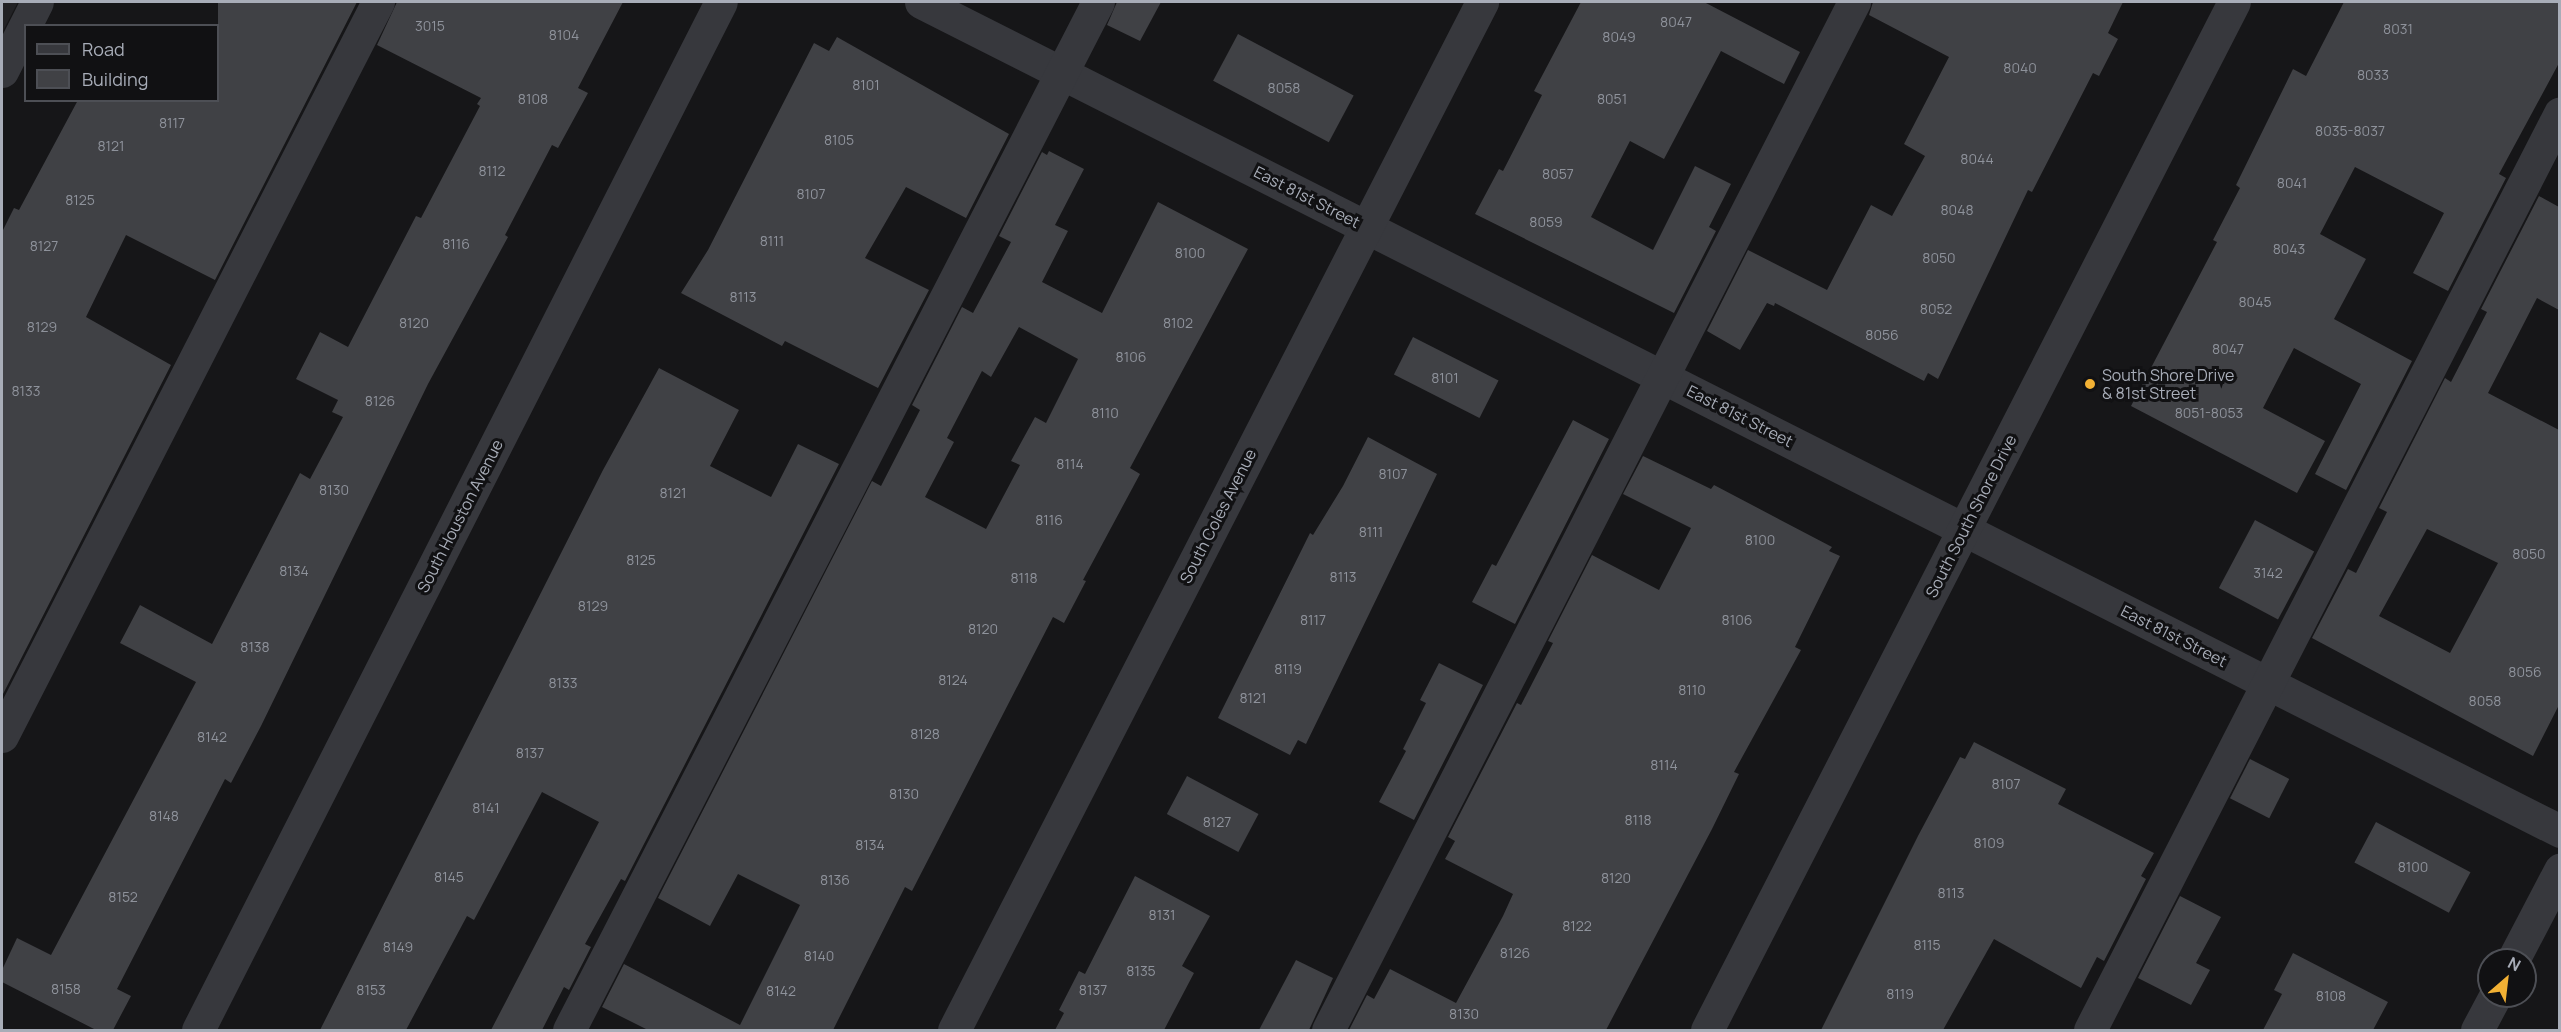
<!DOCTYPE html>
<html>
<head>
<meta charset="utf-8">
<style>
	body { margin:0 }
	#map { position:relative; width:2561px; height:1032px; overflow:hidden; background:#161618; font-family:Manrope,sans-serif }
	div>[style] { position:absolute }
	.built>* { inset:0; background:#222225 }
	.building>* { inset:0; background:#404145; transform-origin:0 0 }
	.minor>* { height:33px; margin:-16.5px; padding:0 16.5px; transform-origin:16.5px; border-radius:16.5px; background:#37383d }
	.dots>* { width:16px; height:16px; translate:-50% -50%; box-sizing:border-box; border:3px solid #111113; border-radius:50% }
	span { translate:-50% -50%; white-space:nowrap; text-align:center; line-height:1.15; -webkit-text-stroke:6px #111113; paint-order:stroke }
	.number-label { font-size:14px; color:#8e929b }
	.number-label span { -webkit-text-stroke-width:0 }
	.street-label { font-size:16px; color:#a8adb8 }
	.poi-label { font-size:16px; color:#a8adb8 }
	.left { translate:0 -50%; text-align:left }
	.frame { position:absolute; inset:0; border:3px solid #a8adb8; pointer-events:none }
	.legend { position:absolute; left:24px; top:24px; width:195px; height:78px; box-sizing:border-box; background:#111113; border:2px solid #4d4f55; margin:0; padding:8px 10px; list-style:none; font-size:18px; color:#a8adb8 }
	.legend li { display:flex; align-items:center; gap:12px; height:30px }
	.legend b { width:30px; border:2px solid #4d4f55 }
	.north { position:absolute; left:2477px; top:948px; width:60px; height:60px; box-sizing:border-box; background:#111113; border:2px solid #4d4f55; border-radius:50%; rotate:28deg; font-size:16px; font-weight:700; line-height:24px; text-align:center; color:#a8adb8 }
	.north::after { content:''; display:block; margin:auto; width:21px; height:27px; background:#f2b134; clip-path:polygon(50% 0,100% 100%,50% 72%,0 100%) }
</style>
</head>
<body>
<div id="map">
	<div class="built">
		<i style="clip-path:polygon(2px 2px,18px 2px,2px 33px)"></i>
	</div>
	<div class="building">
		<i style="clip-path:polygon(218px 2px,357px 2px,215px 280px,126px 235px,86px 317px,171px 365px,2px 696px,2px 232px,14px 208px,19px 210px,78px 100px,218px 100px)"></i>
		<i style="clip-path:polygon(397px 2px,623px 2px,578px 88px,588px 93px,558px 148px,552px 145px,505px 235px,508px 237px,428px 384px,261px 726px,231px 783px,225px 779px,117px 989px,131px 996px,113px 1030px,96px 1030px,2px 982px,2px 970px,17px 938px,51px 955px,196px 682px,120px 643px,140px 605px,212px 644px,300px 473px,310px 479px,343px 417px,332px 412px,338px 400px,296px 379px,320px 332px,348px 347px,416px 216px,421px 218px,480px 106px,477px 104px,481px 98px,377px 45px)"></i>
		<i style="clip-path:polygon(1117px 2px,1161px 2px,1140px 41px,1107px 25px)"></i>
		<i style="clip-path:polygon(1581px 2px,1704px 2px,1800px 52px,1784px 84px,1721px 51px,1664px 159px,1630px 141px,1591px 217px,1653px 250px,1695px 166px,1731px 184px,1709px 227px,1716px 231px,1674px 313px,1475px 214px,1499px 169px,1503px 171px,1542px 95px,1534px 91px)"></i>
		<i style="clip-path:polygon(1873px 2px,2123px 2px,2108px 33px,2118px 39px,2099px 76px,2093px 73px,2032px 192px,2028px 190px,1938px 379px,1928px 373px,1924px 381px,1775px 303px,1774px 306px,1767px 303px,1740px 350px,1707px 331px,1748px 250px,1827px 290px,1871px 205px,1892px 216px,1925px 156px,1904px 144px,1949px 57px,1869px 15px)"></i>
		<i style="clip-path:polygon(2344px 2px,2559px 2px,2559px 63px,2499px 174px,2506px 178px,2448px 291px,2413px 273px,2444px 213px,2355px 167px,2320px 234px,2366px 259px,2334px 319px,2412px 361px,2346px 490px,2315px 474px,2361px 384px,2294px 348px,2263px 408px,2325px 441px,2297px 493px,2131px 406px,2217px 242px,2213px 240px,2240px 188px,2236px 185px,2293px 69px,2306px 76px)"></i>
		<i style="left:1238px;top:34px;width:131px;height:53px;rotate:28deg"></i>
		<i style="clip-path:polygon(837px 37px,1009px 134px,966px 218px,906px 187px,865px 258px,929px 290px,878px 388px,785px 341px,782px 346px,681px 293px,708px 250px,814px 43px,829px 51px)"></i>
		<i style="clip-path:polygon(evenodd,1049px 151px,1084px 169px,1055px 225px,1068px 231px,1042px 282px,1102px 313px,1158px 202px,1248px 249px,1130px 468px,1140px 474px,1083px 580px,1086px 581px,1064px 623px,1053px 617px,912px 891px,905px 887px,833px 1030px,648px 1030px,602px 1007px,624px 964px,740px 1025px,800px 905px,738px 874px,710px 926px,658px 898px,872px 481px,881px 486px,920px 410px,912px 405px,962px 307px,973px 313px,1011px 242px,999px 236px,1042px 152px,1047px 155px,1049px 151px,1019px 327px,1078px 359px,1046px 423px,1035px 417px,1011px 461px,1020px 465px,986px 529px,925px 497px,954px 442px,947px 438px,982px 371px,991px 377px,1019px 327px)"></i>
		<i style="clip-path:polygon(evenodd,2539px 196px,2559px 207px,2559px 310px,2537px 298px,2488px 393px,2559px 430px,2559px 705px,2533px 756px,2312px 638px,2348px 569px,2356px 573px,2387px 512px,2379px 508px,2445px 378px,2451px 382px,2487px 312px,2481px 309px,2539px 196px,2427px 529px,2498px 563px,2450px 653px,2379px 616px,2427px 529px)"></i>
		<i style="left:1413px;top:337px;width:96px;height:42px;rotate:27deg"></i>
		<i style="clip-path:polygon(659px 368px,739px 410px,710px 466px,771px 497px,798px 444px,839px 464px,625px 881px,621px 879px,585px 944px,591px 947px,569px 990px,564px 987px,542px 1030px,491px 1030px,599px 822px,542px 792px,474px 920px,467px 916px,406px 1030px,320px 1030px,603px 470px)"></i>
		<i style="clip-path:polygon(1573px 420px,1609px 439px,1515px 624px,1472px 602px,1492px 564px,1496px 566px)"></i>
		<i style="clip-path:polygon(1368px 437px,1437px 474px,1306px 744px,1298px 740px,1290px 755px,1218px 718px,1310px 533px,1313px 535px,1343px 486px)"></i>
		<i style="clip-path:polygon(1643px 456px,1711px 489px,1714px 485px,1832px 547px,1829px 551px,1840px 556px,1795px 647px,1801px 650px,1734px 772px,1739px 774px,1712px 829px,1606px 1030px,1349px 1030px,1367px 995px,1374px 999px,1390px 969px,1456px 1003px,1503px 916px,1513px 894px,1445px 859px,1455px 841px,1448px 837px,1517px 703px,1521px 705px,1553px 643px,1548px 641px,1592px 555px,1659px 590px,1691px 528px,1623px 494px)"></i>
		<i style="left:2255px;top:520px;width:67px;height:77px;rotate:28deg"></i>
		<i style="clip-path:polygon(1439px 663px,1483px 685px,1414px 820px,1379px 802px,1406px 751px,1403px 749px,1426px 703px,1420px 700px)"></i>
		<i style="clip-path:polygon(1974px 742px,2066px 789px,2058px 804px,2154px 853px,2141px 876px,2146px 879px,2104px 961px,2097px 957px,2081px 988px,1994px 939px,1943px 1030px,1821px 1030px,1918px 836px,1960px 757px,1965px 759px)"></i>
		<i style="left:2250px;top:759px;width:44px;height:44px;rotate:27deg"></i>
		<i style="left:1187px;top:776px;width:81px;height:43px;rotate:28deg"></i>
		<i style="left:2376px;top:822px;width:107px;height:46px;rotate:28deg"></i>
		<i style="clip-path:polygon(1135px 876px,1210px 916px,1182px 966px,1194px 973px,1164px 1030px,1055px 1030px,1064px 1013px,1059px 1010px,1079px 971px,1085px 974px)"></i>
		<i style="clip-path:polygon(2180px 896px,2221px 917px,2196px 963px,2210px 970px,2191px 1005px,2138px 978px)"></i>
		<i style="clip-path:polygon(2293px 953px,2388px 1002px,2373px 1030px,2263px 1030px,2282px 994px,2274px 990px)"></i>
		<i style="clip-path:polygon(1296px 960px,1333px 978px,1309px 1030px,1259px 1030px)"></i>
	</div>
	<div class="minor">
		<i style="left:921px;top:2px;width:1837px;rotate:26.83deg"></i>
		<i style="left:2px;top:71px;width:77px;rotate:-63.1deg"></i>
		<i style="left:2px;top:736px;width:825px;rotate:-62.88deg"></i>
		<i style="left:2513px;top:960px;width:102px;rotate:-62.4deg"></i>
		<i style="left:198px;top:1030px;width:1153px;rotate:-63.04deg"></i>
		<i style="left:569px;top:1030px;width:1156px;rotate:-62.77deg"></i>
		<i style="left:954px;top:1030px;width:1156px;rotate:-62.81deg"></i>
		<i style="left:1328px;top:1030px;width:1155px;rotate:-62.9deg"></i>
		<i style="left:1707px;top:1030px;width:1155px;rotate:-62.86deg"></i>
		<i style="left:2090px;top:1030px;width:1030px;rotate:-62.86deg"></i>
		<i style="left:2477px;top:1030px;width:38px;rotate:-62deg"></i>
	</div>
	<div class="dots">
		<i style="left:2090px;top:384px;background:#f2b134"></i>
	</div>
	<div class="number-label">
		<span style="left:1676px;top:22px">8047</span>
		<span style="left:430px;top:26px">3015</span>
		<span style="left:2398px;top:29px">8031</span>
		<span style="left:564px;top:35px">8104</span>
		<span style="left:1619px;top:37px">8049</span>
		<span style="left:2020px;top:68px">8040</span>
		<span style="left:2373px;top:75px">8033</span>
		<span style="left:866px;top:85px">8101</span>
		<span style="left:1284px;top:88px">8058</span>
		<span style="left:533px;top:99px">8108</span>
		<span style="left:1612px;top:99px">8051</span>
		<span style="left:172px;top:123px">8117</span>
		<span style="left:2350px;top:131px">8035-8037</span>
		<span style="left:839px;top:140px">8105</span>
		<span style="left:111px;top:146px">8121</span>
		<span style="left:1977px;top:159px">8044</span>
		<span style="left:492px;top:171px">8112</span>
		<span style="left:1558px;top:174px">8057</span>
		<span style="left:2292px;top:183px">8041</span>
		<span style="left:811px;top:194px">8107</span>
		<span style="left:80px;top:200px">8125</span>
		<span style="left:1957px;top:210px">8048</span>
		<span style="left:1546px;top:222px">8059</span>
		<span style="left:772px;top:241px">8111</span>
		<span style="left:456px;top:244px">8116</span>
		<span style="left:44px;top:246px">8127</span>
		<span style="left:2289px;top:249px">8043</span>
		<span style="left:1190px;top:253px">8100</span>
		<span style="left:1939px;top:258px">8050</span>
		<span style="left:743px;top:297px">8113</span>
		<span style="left:2255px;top:302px">8045</span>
		<span style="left:1936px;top:309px">8052</span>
		<span style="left:414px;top:323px">8120</span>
		<span style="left:1178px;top:323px">8102</span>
		<span style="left:42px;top:327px">8129</span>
		<span style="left:1882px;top:335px">8056</span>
		<span style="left:2228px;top:349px">8047</span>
		<span style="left:1131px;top:357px">8106</span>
		<span style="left:1445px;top:378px">8101</span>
		<span style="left:26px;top:391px">8133</span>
		<span style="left:380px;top:401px">8126</span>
		<span style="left:1105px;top:413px">8110</span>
		<span style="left:2209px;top:413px">8051-8053</span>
		<span style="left:1070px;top:464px">8114</span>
		<span style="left:1393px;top:474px">8107</span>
		<span style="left:334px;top:490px">8130</span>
		<span style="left:673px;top:493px">8121</span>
		<span style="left:1049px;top:520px">8116</span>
		<span style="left:1371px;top:532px">8111</span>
		<span style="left:1760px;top:540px">8100</span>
		<span style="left:2529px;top:554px">8050</span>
		<span style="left:641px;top:560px">8125</span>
		<span style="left:294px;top:571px">8134</span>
		<span style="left:2268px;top:573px">3142</span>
		<span style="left:1343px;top:577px">8113</span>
		<span style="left:1024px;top:578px">8118</span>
		<span style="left:593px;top:606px">8129</span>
		<span style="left:1313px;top:620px">8117</span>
		<span style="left:1737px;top:620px">8106</span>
		<span style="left:983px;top:629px">8120</span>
		<span style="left:255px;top:647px">8138</span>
		<span style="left:1288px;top:669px">8119</span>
		<span style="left:2525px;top:672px">8056</span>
		<span style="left:953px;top:680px">8124</span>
		<span style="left:563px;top:683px">8133</span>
		<span style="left:1692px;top:690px">8110</span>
		<span style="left:1253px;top:698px">8121</span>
		<span style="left:2485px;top:701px">8058</span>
		<span style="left:925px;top:734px">8128</span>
		<span style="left:212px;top:737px">8142</span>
		<span style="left:530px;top:753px">8137</span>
		<span style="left:1664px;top:765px">8114</span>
		<span style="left:2006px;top:784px">8107</span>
		<span style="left:904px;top:794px">8130</span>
		<span style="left:486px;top:808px">8141</span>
		<span style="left:164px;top:816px">8148</span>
		<span style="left:1638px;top:820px">8118</span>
		<span style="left:1217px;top:822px">8127</span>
		<span style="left:1989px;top:843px">8109</span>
		<span style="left:870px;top:845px">8134</span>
		<span style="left:2413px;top:867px">8100</span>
		<span style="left:449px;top:877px">8145</span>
		<span style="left:1616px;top:878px">8120</span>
		<span style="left:835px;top:880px">8136</span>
		<span style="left:1951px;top:893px">8113</span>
		<span style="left:123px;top:897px">8152</span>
		<span style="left:1162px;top:915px">8131</span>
		<span style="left:1577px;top:926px">8122</span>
		<span style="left:1927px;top:945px">8115</span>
		<span style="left:398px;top:947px">8149</span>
		<span style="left:1515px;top:953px">8126</span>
		<span style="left:819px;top:956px">8140</span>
		<span style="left:1141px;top:971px">8135</span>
		<span style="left:66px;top:989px">8158</span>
		<span style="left:371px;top:990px">8153</span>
		<span style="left:1093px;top:990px">8137</span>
		<span style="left:781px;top:991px">8142</span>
		<span style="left:1900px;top:994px">8119</span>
		<span style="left:2331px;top:996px">8108</span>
		<span style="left:1464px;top:1014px">8130</span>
	</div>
	<div class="street-label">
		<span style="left:1307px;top:197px;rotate:27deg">East 81st Street</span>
		<span style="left:1740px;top:416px;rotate:27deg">East 81st Street</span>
		<span style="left:460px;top:516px;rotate:-63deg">South Houston Avenue</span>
		<span style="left:1218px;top:516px;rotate:-63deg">South Coles Avenue</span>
		<span style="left:1971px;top:516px;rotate:-63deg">South South Shore Drive</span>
		<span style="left:2174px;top:636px;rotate:27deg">East 81st Street</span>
	</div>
	<div class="poi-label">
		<span class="left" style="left:2102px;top:384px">South Shore Drive<br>&amp; 81st Street</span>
	</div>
	<div class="frame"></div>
	<ul class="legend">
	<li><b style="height:8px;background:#37383d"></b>Road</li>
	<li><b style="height:16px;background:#404145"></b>Building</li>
	</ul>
	<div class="north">N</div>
</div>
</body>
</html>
